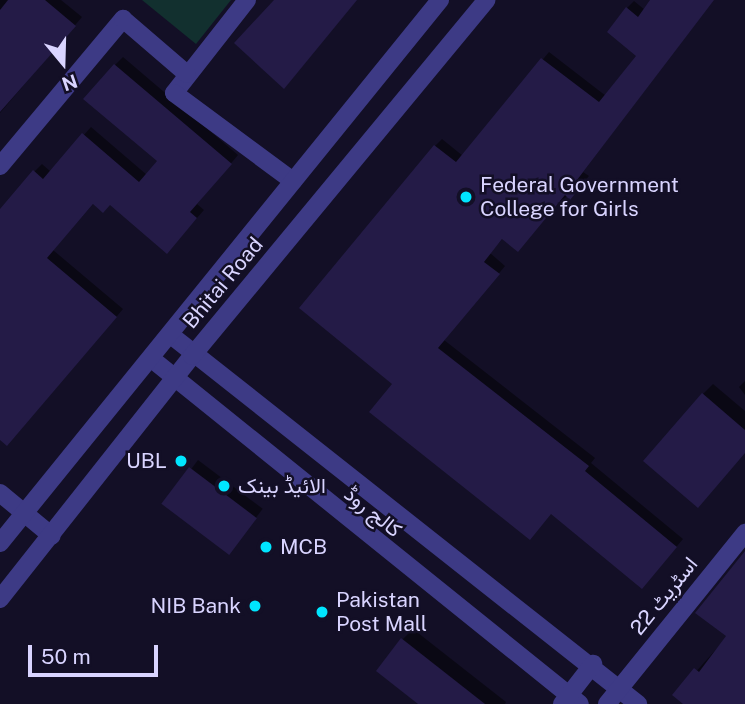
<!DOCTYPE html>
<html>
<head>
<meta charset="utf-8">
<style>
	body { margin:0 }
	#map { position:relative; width:745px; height:704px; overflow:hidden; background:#130f26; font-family:"Public Sans",Vazirmatn,sans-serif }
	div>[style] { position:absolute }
	.green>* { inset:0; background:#12302f }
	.shadow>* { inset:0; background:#0007; transform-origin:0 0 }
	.building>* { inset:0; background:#241b47; transform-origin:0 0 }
	.minor>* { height:18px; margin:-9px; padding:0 9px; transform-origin:9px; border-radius:9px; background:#3d3a85 }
	.dots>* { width:19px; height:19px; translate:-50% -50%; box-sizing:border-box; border:4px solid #130f26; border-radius:50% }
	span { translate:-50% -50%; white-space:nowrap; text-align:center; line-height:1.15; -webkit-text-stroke:5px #130f26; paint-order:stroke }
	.poi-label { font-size:21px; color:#d9d4ff }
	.left { translate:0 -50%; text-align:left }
	.right { translate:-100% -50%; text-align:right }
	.street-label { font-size:21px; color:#d9d4ff }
	.north { position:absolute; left:28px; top:28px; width:70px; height:70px; -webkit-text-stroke:5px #130f26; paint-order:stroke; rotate:161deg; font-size:19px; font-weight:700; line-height:28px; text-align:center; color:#d9d4ff }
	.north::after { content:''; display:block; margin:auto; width:24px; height:32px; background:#d9d4ff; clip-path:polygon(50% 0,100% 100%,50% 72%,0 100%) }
	.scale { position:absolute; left:28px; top:645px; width:130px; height:32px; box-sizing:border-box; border:4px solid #d9d4ff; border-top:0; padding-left:9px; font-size:21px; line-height:24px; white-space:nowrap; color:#d9d4ff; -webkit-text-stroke:5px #130f26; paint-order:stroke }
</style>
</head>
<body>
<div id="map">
	<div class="green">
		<i style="clip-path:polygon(142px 0,231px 0,196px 44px)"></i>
	</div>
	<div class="shadow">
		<i style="clip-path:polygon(0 0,61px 0,82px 17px,0 113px)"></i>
		<i style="clip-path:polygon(652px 0,713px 0,583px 172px,589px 176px,577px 190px,503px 238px,490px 253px,505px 266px,444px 340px,595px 458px,591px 463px,683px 539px,649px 579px,394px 383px,435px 146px,442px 139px,463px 156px,549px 52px,606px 96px,638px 56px,627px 8px,634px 1px,645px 10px)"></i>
		<i style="clip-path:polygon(123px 57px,238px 155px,197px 204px,204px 210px,174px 244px,110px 203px,94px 203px,53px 250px,123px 309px,15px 436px,0 438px,0 224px,34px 172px,42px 164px,51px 172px,91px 127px,147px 175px,159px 161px,115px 65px)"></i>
		<i style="clip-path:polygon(745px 381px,745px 395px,739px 387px)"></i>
		<i style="clip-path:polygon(713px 384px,745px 411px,745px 452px,703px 394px)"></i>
		<i style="left:198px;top:460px;width:81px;height:55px;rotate:37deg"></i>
		<i style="clip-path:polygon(745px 554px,745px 704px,686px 704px,675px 695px,728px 636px)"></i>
		<i style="clip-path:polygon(413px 629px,506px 702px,505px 704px,421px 704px,402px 640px)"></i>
	</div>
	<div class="building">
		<i style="clip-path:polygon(8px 0,45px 0,76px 26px,0 112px,0 10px)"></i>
		<i style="clip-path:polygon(274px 0,357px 0,284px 89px,234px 43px)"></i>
		<i style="clip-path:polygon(650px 0,714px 0,577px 180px,583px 184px,570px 200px,565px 195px,518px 252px,502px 239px,484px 262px,500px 274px,438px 348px,589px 466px,585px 471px,677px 547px,642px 589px,551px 514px,530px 540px,369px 412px,392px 384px,299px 308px,434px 145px,456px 162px,541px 58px,599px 102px,636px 56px,607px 32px,626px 7px,638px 17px)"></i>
		<i style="clip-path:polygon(114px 64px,232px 164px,190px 212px,197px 218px,167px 254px,110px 205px,103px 213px,93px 204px,47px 258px,117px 317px,7px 446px,0 440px,0 209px,33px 170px,43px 179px,82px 133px,139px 182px,157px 161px,83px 99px)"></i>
		<i style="clip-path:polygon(702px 393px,745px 430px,745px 453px,698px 508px,643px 461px)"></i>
		<i style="left:189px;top:467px;width:85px;height:46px;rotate:37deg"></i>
		<i style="clip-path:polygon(745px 551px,745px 704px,683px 704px,672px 695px,694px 668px,699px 672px,726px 636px,695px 613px)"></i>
		<i style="clip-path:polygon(401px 638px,485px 704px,418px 704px,376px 671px)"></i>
	</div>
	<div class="minor">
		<i style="left:247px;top:0;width:118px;rotate:128.1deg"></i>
		<i style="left:174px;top:93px;width:148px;rotate:36.5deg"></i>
		<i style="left:0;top:166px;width:192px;rotate:-50.1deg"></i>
		<i style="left:123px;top:19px;width:84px;rotate:40.7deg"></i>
		<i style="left:172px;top:336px;width:594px;rotate:38.3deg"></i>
		<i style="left:153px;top:360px;width:548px;rotate:38.86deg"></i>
		<i style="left:0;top:493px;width:67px;rotate:39.6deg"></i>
		<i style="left:0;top:543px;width:699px;rotate:-50.98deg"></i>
		<i style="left:0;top:599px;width:310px;rotate:-51.7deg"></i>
		<i style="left:192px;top:356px;width:462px;rotate:-50.4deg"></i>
		<i style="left:562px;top:704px;width:51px;rotate:-52.2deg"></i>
		<i style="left:607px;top:704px;width:220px;rotate:-51.1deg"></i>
	</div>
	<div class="dots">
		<i style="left:466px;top:197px;background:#00e5ff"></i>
		<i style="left:181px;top:461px;background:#00e5ff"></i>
		<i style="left:224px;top:486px;background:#00e5ff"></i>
		<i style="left:266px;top:547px;background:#00e5ff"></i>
		<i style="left:255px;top:606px;background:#00e5ff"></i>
		<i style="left:322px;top:612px;background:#00e5ff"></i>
	</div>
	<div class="poi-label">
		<span class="left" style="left:480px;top:197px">Federal Government<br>College for Girls</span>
		<span class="right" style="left:167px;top:461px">UBL</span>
		<span class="left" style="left:238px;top:486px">الائیڈ بینک</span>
		<span class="left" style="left:280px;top:547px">MCB</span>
		<span class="left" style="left:336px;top:612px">Pakistan<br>Post Mall</span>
		<span class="right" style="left:241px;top:606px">NIB Bank</span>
	</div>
	<div class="street-label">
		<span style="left:223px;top:283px;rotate:-50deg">Bhitai Road</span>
		<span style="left:373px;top:512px;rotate:39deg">کالج روڈ</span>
		<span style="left:664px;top:596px;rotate:-51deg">اسٹریٹ 22</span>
	</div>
	<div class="north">N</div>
	<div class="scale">50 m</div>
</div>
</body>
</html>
